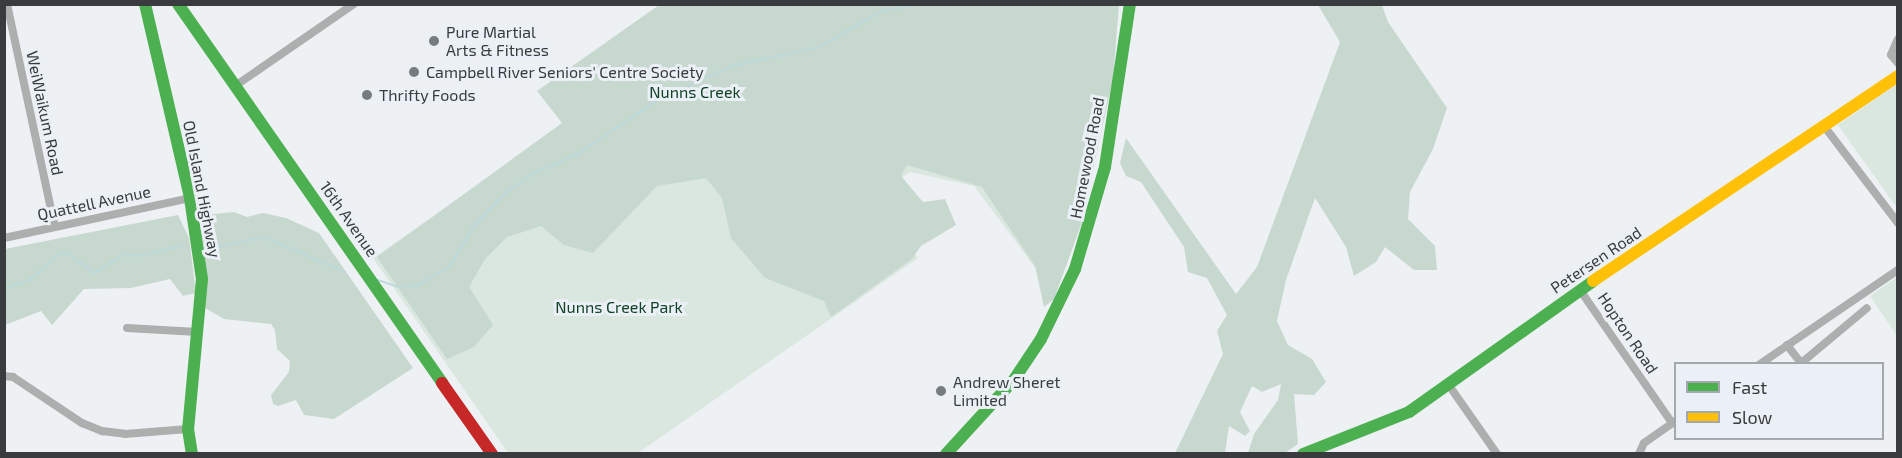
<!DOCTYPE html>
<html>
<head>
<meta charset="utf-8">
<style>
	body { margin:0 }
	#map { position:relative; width:1902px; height:458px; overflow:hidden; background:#eef1f4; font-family:"Exo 2",sans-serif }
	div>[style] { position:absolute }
	.green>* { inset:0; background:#d9e7df }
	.forest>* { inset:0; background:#c7d8ce }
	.stream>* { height:2px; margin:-1px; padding:0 1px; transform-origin:1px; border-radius:1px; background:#bcd9dc }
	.street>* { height:8px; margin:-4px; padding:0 4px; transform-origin:4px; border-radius:4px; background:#adaeae }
	.fast>* { height:12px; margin:-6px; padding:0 6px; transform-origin:6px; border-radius:6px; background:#4caf50 }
	.slow>* { height:12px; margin:-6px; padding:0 6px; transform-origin:6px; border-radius:6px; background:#ffc107 }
	.jam>* { height:12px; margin:-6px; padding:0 6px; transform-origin:6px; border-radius:6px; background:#c62828 }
	.dots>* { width:16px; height:16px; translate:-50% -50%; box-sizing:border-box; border:3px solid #ebf0f7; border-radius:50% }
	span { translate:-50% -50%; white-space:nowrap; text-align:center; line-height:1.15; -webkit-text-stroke:6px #ebf0f7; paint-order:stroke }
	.poi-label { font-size:16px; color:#393b3e }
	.left { translate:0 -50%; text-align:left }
	.park-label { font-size:16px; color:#124326 }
	.street-label { font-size:16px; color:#393b3e }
	.frame { position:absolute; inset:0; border:6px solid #393b3e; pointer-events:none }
	.legend { position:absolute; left:1674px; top:362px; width:210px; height:78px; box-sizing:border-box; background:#ebf0f7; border:2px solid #a4a8ad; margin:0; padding:8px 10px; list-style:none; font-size:18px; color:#393b3e }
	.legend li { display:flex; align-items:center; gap:12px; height:30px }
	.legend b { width:30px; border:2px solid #a4a8ad }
</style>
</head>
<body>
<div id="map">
	<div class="green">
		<i style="clip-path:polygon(968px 5px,1051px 289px,974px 186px,910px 172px,875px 198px,918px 258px,638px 453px,508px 453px,373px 258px,565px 125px)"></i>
		<i style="clip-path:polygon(1897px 84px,1897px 208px,1838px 125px)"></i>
		<i style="clip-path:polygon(1897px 277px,1897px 336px,1870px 296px)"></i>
	</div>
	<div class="forest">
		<i style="clip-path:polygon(659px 5px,1119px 5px,1113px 79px,1081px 225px,1054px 299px,1044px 307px,1035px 266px,982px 187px,907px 165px,901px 176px,923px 202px,945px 199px,956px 225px,921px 246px,912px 259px,831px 317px,824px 301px,765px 278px,731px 238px,722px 198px,706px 178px,657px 186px,593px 253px,564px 245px,541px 226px,507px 237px,485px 259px,469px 287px,493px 325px,474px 347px,447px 359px,377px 257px,562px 123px,537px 91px)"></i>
		<i style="clip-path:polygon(1318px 5px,1382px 5px,1388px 22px,1447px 108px,1433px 149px,1410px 192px,1408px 219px,1435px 246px,1437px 270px,1414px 270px,1385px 247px,1376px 262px,1354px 276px,1346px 247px,1315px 198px,1286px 280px,1277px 321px,1288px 345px,1312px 359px,1326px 382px,1314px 395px,1294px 394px,1298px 444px,1285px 453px,1248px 453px,1254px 434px,1278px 400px,1281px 384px,1262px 392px,1252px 386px,1240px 412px,1250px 431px,1245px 436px,1229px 426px,1225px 453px,1175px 453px,1223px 354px,1217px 331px,1227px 315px,1207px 278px,1188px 272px,1184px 247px,1141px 182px,1126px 176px,1120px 163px,1126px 138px,1236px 294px,1257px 267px,1340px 42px)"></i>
		<i style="clip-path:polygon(234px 212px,247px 217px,263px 213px,286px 218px,319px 233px,413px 368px,334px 419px,304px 415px,296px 400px,278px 406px,273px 404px,271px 395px,289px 372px,290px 361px,277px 349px,275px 330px,271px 324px,224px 319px,205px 308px,196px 216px)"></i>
		<i style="clip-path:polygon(178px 215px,189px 238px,196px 293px,183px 296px,170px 279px,131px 288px,84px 289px,52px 325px,41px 311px,5px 325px,5px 249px)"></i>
	</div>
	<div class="stream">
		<i style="left:204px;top:250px;width:61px;rotate:-12.2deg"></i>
		<i style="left:264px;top:237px;width:88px;rotate:23.4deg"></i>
		<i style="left:378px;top:280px;width:21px;rotate:19deg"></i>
		<i style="left:398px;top:287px;width:20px;rotate:-6deg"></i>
		<i style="left:418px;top:285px;width:36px;rotate:-30deg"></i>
		<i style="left:449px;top:267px;width:49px;rotate:-58.2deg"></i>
		<i style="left:475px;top:225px;width:41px;rotate:-47deg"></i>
		<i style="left:503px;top:195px;width:37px;rotate:-36deg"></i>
		<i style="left:533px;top:173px;width:47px;rotate:-22.7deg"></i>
		<i style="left:576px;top:155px;width:99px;rotate:-33.9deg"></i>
		<i style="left:658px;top:100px;width:81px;rotate:-24.7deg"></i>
		<i style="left:732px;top:66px;width:89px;rotate:-12.3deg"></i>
		<i style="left:819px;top:47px;width:73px;rotate:-29.7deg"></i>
		<i style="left:882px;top:11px;width:39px;rotate:-10deg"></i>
		<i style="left:4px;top:289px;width:29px;rotate:-20deg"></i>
		<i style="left:31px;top:279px;width:39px;rotate:-42deg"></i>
		<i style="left:60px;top:253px;width:9px;rotate:6deg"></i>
		<i style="left:69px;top:254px;width:31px;rotate:37deg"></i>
		<i style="left:94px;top:273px;width:36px;rotate:-32deg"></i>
		<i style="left:124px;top:254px;width:13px;rotate:9deg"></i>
		<i style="left:137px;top:256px;width:45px;rotate:-12.8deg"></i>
	</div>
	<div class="street">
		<i style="left:7px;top:4px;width:228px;rotate:77.9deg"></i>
		<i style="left:1898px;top:39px;width:17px;rotate:114deg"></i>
		<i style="left:1891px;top:55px;width:11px;rotate:49deg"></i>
		<i style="left:235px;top:86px;width:145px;rotate:-34.6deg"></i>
		<i style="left:1824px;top:126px;width:122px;rotate:52.7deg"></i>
		<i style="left:4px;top:238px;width:190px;rotate:-12.1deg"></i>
		<i style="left:1580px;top:290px;width:162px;rotate:55.3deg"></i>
		<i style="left:127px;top:328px;width:71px;rotate:3.2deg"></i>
		<i style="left:1787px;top:345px;width:23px;rotate:52deg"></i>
		<i style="left:1760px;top:364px;width:167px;rotate:-34.3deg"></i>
		<i style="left:1800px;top:364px;width:87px;rotate:-39.9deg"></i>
		<i style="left:4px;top:376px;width:9px;rotate:6deg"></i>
		<i style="left:13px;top:377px;width:83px;rotate:33.7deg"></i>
		<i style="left:82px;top:423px;width:22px;rotate:22deg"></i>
		<i style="left:102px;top:431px;width:23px;rotate:7deg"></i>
		<i style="left:125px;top:434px;width:63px;rotate:-4.5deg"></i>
		<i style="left:1448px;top:384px;width:85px;rotate:55deg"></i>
		<i style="left:1639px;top:454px;width:12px;rotate:-66deg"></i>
		<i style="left:1644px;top:443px;width:38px;rotate:-35deg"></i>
	</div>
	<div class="fast">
		<i style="left:145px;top:4px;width:199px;rotate:76.9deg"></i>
		<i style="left:190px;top:198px;width:82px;rotate:81.6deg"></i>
		<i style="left:202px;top:279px;width:151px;rotate:95.3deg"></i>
		<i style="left:188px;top:429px;width:25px;rotate:81deg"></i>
		<i style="left:178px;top:4px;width:462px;rotate:55.1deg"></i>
		<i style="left:946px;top:454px;width:99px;rotate:-47.5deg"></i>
		<i style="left:1013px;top:381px;width:50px;rotate:-56.3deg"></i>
		<i style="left:1041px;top:339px;width:78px;rotate:-64.1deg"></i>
		<i style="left:1075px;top:269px;width:106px;rotate:-73.6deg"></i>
		<i style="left:1105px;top:167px;width:165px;rotate:-81.3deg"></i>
		<i style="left:1303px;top:454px;width:114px;rotate:-21.6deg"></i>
		<i style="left:1409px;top:412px;width:226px;rotate:-35.4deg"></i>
	</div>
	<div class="slow">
		<i style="left:1593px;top:281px;width:367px;rotate:-33.9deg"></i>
	</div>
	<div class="jam">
		<i style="left:442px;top:383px;width:87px;rotate:54.8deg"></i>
	</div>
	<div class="dots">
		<i style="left:434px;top:41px;background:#787b7e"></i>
		<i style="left:414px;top:72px;background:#787b7e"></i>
		<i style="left:367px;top:95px;background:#787b7e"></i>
		<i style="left:941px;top:391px;background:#787b7e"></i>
	</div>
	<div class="poi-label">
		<span class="left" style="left:446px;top:41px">Pure Martial<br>Arts &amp; Fitness</span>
		<span class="left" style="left:426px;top:72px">Campbell River Seniors' Centre Society</span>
		<span class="left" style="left:379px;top:95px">Thrifty Foods</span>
		<span class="left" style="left:953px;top:391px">Andrew Sheret<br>Limited</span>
	</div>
	<div class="park-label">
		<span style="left:695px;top:92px">Nunns Creek</span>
		<span style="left:619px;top:307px">Nunns Creek Park</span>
	</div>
	<div class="street-label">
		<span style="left:45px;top:113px;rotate:78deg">WeiWaikum Road</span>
		<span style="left:1087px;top:158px;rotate:-79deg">Homewood Road</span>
		<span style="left:202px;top:189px;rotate:79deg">Old Island Highway</span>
		<span style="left:94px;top:203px;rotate:-12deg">Quattell Avenue</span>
		<span style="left:349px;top:219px;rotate:55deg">16th Avenue</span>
		<span style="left:1596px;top:260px;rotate:-34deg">Petersen Road</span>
		<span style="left:1628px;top:333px;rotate:56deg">Hopton Road</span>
	</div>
	<div class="frame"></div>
	<ul class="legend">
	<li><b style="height:8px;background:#4caf50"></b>Fast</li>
	<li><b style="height:8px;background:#ffc107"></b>Slow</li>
	</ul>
</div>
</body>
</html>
